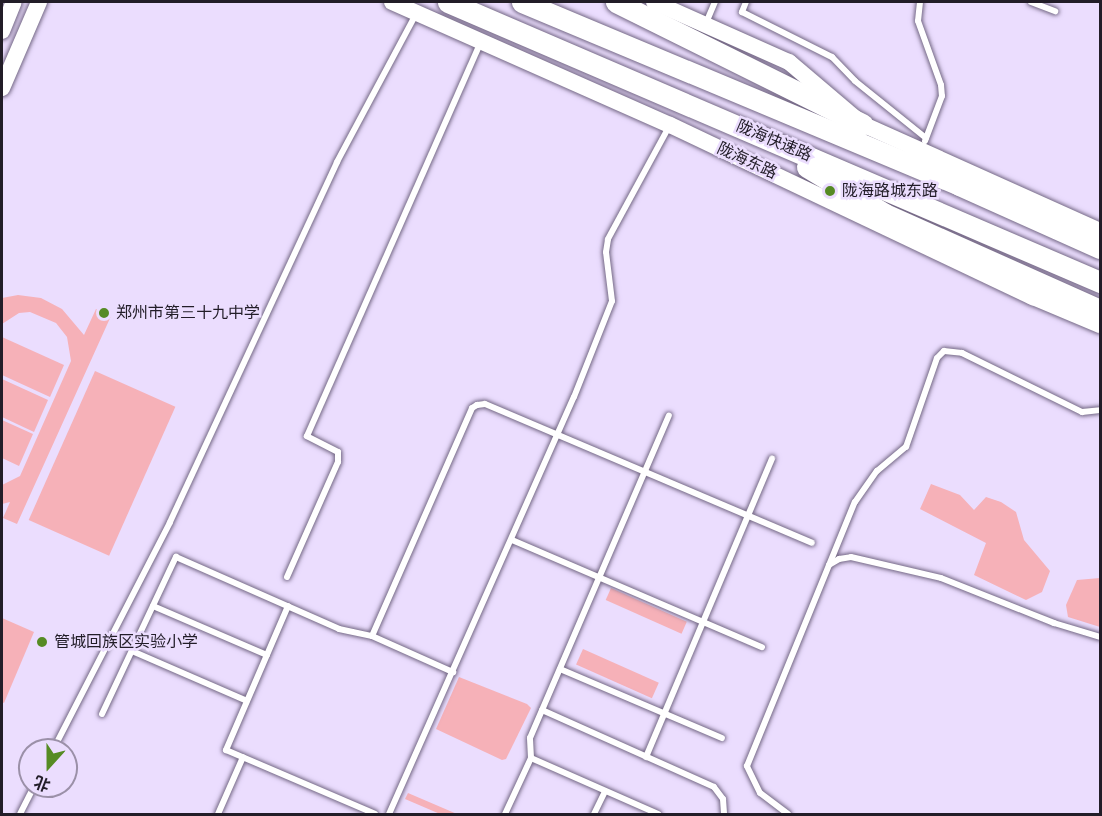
<!DOCTYPE html>
<html>
<head>
<meta charset="utf-8">
<style>
	body { margin:0 }
	#map { position:relative; width:1102px; height:816px; overflow:hidden; background:#ebddfe; font-family:Arial,"Noto Sans SC",sans-serif }
	div>[style] { position:absolute }
	.green>* { inset:0; background:#f6b1b8; transform-origin:0 0 }
	.roads { filter:drop-shadow(0 0 2px #746885) drop-shadow(0 0 2px #746885) }
	.lane>* { height:6px; margin:-3px; padding:0 3px; transform-origin:3px; border-radius:3px; background:#fff }
	.secondary>* { height:16px; margin:-8px; padding:0 8px; transform-origin:8px; border-radius:8px; background:#fff }
	.highway>* { height:21px; margin:-10.5px; padding:0 10.5px; transform-origin:10.5px; border-radius:10.5px; background:#fff }
	.dots>* { width:16px; height:16px; translate:-50% -50%; box-sizing:border-box; border:3px solid #ebddfe; border-radius:50% }
	span { translate:-50% -50%; white-space:nowrap; text-align:center; line-height:1.15; -webkit-text-stroke:5px #ebddfe; paint-order:stroke }
	.street-label { font-size:16px; color:#221d28 }
	.poi-label { font-size:16px; color:#221d28 }
	.left { translate:0 -50%; text-align:left }
	.frame { position:absolute; inset:0; border:3px solid #221d28; pointer-events:none }
	.north { position:absolute; left:18px; top:738px; width:60px; height:60px; box-sizing:border-box; background:#ebddfe; border:2px solid #9b90a8; border-radius:50%; rotate:201deg; font-size:16px; font-weight:700; line-height:24px; text-align:center; color:#221d28 }
	.north::after { content:''; display:block; margin:auto; width:21px; height:27px; background:#568b24; clip-path:polygon(50% 0,100% 100%,50% 72%,0 100%) }
</style>
</head>
<body>
<div id="map">
	<div class="green">
		<i style="clip-path:polygon(18px 295px,41px 298px,62px 309px,84px 335px,96px 309px,111px 316px,17px 524px,3px 518px,10px 502px,2px 504px,2px 485px,20px 476px,71px 361px,67px 337px,56px 323px,30px 312px,19px 313px,2px 324px,2px 298px)"></i>
		<i style="clip-path:polygon(2px 337px,64px 365px,50px 397px,2px 375px)"></i>
		<i style="left:95px;top:371px;width:88px;height:163px;rotate:24deg"></i>
		<i style="clip-path:polygon(2px 379px,48px 400px,34px 432px,2px 417px)"></i>
		<i style="clip-path:polygon(2px 420px,33px 434px,19px 466px,2px 458px)"></i>
		<i style="clip-path:polygon(931px 484px,960px 495px,974px 510px,986px 497px,1001px 502px,1016px 512px,1024px 540px,1050px 571px,1042px 592px,1026px 600px,974px 575px,986px 543px,920px 509px)"></i>
		<i style="clip-path:polygon(1100px 578px,1100px 627px,1068px 617px,1066px 605px,1077px 580px)"></i>
		<i style="left:611px;top:588px;width:83px;height:13px;rotate:24deg"></i>
		<i style="clip-path:polygon(2px 618px,34px 632px,4px 703px,2px 702px)"></i>
		<i style="left:583px;top:649px;width:83px;height:17px;rotate:24deg"></i>
		<i style="clip-path:polygon(459px 677px,527px 704px,531px 708px,506px 759px,502px 760px,436px 729px)"></i>
		<i style="clip-path:polygon(408px 793px,457px 814px,440px 814px,405px 799px)"></i>
	</div>
	<div class="roads">
		<div class="lane">
			<i style="left:746px;top:2px;width:11px;rotate:112deg"></i>
			<i style="left:742px;top:12px;width:101px;rotate:26.6deg"></i>
			<i style="left:832px;top:57px;width:33px;rotate:46deg"></i>
			<i style="left:855px;top:81px;width:91px;rotate:38.8deg"></i>
			<i style="left:920px;top:2px;width:19px;rotate:96deg"></i>
			<i style="left:918px;top:21px;width:68px;rotate:70.2deg"></i>
			<i style="left:941px;top:85px;width:11px;rotate:85deg"></i>
			<i style="left:942px;top:96px;width:48px;rotate:110.7deg"></i>
			<i style="left:1031px;top:2px;width:26px;rotate:21deg"></i>
			<i style="left:706px;top:23px;width:23px;rotate:-67deg"></i>
			<i style="left:512px;top:540px;width:272px;rotate:23.2deg"></i>
			<i style="left:829px;top:565px;width:12px;rotate:-31deg"></i>
			<i style="left:839px;top:559px;width:12px;rotate:-9deg"></i>
			<i style="left:851px;top:557px;width:92px;rotate:13.1deg"></i>
			<i style="left:941px;top:578px;width:122px;rotate:21.7deg"></i>
			<i style="left:1054px;top:623px;width:48px;rotate:16.9deg"></i>
			<i style="left:287px;top:577px;width:126px;rotate:-66.1deg"></i>
			<i style="left:338px;top:462px;width:10px;rotate:-90deg"></i>
			<i style="left:338px;top:452px;width:35px;rotate:-153deg"></i>
			<i style="left:307px;top:436px;width:429px;rotate:-66.2deg"></i>
			<i style="left:153px;top:606px;width:124px;rotate:23.3deg"></i>
			<i style="left:288px;top:606px;width:157px;rotate:113.3deg"></i>
			<i style="left:226px;top:750px;width:162px;rotate:23.2deg"></i>
			<i style="left:372px;top:636px;width:249px;rotate:-66.3deg"></i>
			<i style="left:472px;top:408px;width:6px;rotate:-31deg"></i>
			<i style="left:477px;top:405px;width:8px;rotate:-7deg"></i>
			<i style="left:485px;top:404px;width:355px;rotate:23deg"></i>
			<i style="left:132px;top:651px;width:125px;rotate:23.5deg"></i>
			<i style="left:560px;top:669px;width:176px;rotate:23.1deg"></i>
			<i style="left:542px;top:710px;width:188px;rotate:24.1deg"></i>
			<i style="left:714px;top:787px;width:15px;rotate:53deg"></i>
			<i style="left:723px;top:799px;width:15px;rotate:86deg"></i>
			<i style="left:102px;top:714px;width:174px;rotate:-64.8deg"></i>
			<i style="left:176px;top:557px;width:178px;rotate:23.8deg"></i>
			<i style="left:339px;top:629px;width:34px;rotate:12deg"></i>
			<i style="left:372px;top:636px;width:89px;rotate:24deg"></i>
			<i style="left:53px;top:750px;width:256px;rotate:-62.8deg"></i>
			<i style="left:170px;top:522px;width:397px;rotate:-65.1deg"></i>
			<i style="left:337px;top:162px;width:168px;rotate:-61.9deg"></i>
			<i style="left:646px;top:757px;width:324px;rotate:-67.1deg"></i>
			<i style="left:531px;top:758px;width:139px;rotate:23.8deg"></i>
			<i style="left:20px;top:814px;width:31px;rotate:-63deg"></i>
			<i style="left:218px;top:814px;width:62px;rotate:-66.3deg"></i>
			<i style="left:389px;top:814px;width:456px;rotate:-66.1deg"></i>
			<i style="left:574px;top:397px;width:103px;rotate:-68.4deg"></i>
			<i style="left:612px;top:301px;width:49px;rotate:-97deg"></i>
			<i style="left:606px;top:252px;width:13px;rotate:-81deg"></i>
			<i style="left:608px;top:239px;width:130px;rotate:-61.5deg"></i>
			<i style="left:505px;top:814px;width:62px;rotate:-65.1deg"></i>
			<i style="left:531px;top:758px;width:20px;rotate:-93deg"></i>
			<i style="left:530px;top:738px;width:351px;rotate:-66.7deg"></i>
			<i style="left:594px;top:814px;width:25px;rotate:-64deg"></i>
			<i style="left:788px;top:814px;width:35px;rotate:-143deg"></i>
			<i style="left:760px;top:793px;width:30px;rotate:-116deg"></i>
			<i style="left:747px;top:766px;width:285px;rotate:-67.8deg"></i>
			<i style="left:855px;top:502px;width:38px;rotate:-55deg"></i>
			<i style="left:877px;top:471px;width:38px;rotate:-40deg"></i>
			<i style="left:906px;top:447px;width:94px;rotate:-70.8deg"></i>
			<i style="left:937px;top:358px;width:10px;rotate:-45deg"></i>
			<i style="left:944px;top:351px;width:18px;rotate:6deg"></i>
			<i style="left:962px;top:353px;width:134px;rotate:26.2deg"></i>
			<i style="left:1082px;top:412px;width:18px;rotate:-6deg"></i>
		</div>
		<div class="secondary">
			<i style="left:392px;top:2px;width:304px;rotate:23.9deg"></i>
			<i style="left:670px;top:125px;width:402px;rotate:25.4deg"></i>
			<i style="left:1033px;top:297px;width:73px;rotate:22.7deg"></i>
			<i style="left:654px;top:2px;width:148px;rotate:24deg"></i>
			<i style="left:789px;top:62px;width:96px;rotate:40.3deg"></i>
			<i style="left:862px;top:124px;width:261px;rotate:24.2deg"></i>
			<i style="left:2px;top:31px;width:31px;rotate:-68deg"></i>
			<i style="left:2px;top:88px;width:94px;rotate:-66.7deg"></i>
		</div>
		<div class="highway">
			<i style="left:448px;top:2px;width:710px;rotate:23.24deg"></i>
			<i style="left:522px;top:2px;width:474px;rotate:22.7deg"></i>
			<i style="left:959px;top:185px;width:154px;rotate:24.1deg"></i>
			<i style="left:616px;top:2px;width:275px;rotate:26.4deg"></i>
			<i style="left:807px;top:167px;width:91px;rotate:31.1deg"></i>
			<i style="left:885px;top:214px;width:235px;rotate:24.1deg"></i>
		</div>
	</div>
	<div class="dots">
		<i style="left:830px;top:191px;background:#568b24"></i>
		<i style="left:104px;top:313px;background:#568b24"></i>
		<i style="left:42px;top:642px;background:#568b24"></i>
	</div>
	<div class="street-label">
		<span style="left:774px;top:141px;rotate:23deg">陇海快速路</span>
		<span style="left:747px;top:161px;rotate:25deg">陇海东路</span>
	</div>
	<div class="poi-label">
		<span class="left" style="left:842px;top:191px">陇海路城东路</span>
		<span class="left" style="left:116px;top:313px">郑州市第三十九中学</span>
		<span class="left" style="left:54px;top:642px">管城回族区实验小学</span>
	</div>
	<div class="frame"></div>
	<div class="north">北</div>
</div>
</body>
</html>
